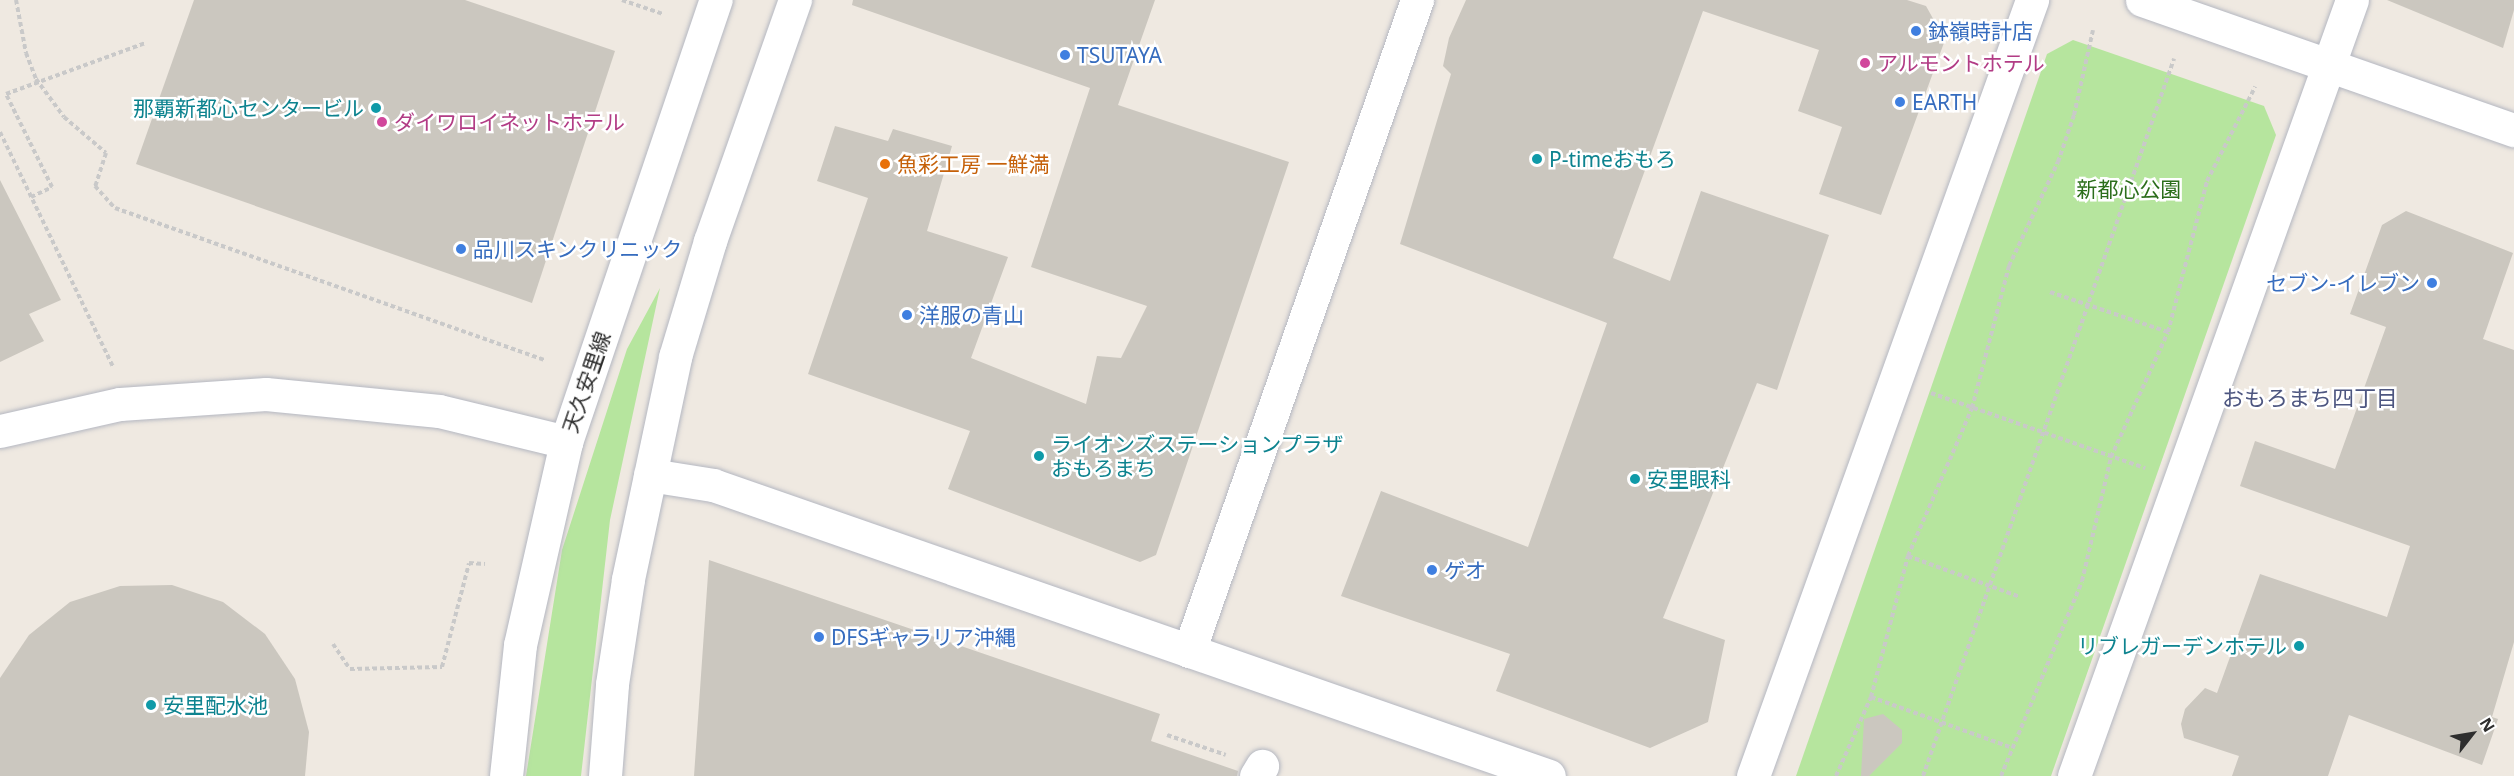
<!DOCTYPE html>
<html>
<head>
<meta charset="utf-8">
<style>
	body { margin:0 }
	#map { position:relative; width:2514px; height:776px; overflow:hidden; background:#efe9e1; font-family:"Noto Sans","Noto Sans JP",sans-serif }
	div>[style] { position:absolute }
	.green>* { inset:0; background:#b6e59e }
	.building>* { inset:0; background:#cbc7bf }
	.path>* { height:4px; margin-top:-2px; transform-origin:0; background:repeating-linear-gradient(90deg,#c9c9c9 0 4.5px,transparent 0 7.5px) }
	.roads { filter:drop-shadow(0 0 2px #b4b7c1) drop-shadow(0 0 2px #b4b7c1) }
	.minor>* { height:33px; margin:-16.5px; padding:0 16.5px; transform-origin:16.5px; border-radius:16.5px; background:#fff }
	.dots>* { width:16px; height:16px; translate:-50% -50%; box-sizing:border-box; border:3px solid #fff; border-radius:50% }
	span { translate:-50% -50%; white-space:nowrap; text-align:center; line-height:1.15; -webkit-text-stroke:5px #fff; paint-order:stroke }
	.shop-label { font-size:21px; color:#366cbe }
	.left { translate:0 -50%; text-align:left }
	.right { translate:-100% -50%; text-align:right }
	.hotel-label { font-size:21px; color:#b23c85 }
	.culture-label { font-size:21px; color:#0d838f }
	.food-label { font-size:21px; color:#c56008 }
	.park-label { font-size:21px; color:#2c6e1b }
	.street-label { font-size:21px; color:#2e2e2e }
	.neighbourhood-label { font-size:22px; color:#4d5680 }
	.north { position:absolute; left:2442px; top:704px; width:60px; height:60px; -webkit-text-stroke:4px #fff; paint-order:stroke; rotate:59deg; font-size:16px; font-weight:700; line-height:24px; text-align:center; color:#2e2e2e }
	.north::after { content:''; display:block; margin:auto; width:21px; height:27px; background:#2e2e2e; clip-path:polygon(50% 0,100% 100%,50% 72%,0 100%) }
</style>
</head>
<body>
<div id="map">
	<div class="green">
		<i style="clip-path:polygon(2073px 40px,2264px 106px,2276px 135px,2051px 776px,1796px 776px,2047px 54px)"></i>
		<i style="clip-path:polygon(660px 288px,610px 520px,581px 776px,526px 776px,562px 550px,627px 349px)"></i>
	</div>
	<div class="building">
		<i style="clip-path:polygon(194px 0,465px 0,615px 51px,532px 303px,136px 164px)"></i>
		<i style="clip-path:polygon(853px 0,1155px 0,1118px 105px,1289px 162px,1156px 555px,1140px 562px,948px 489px,970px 431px,808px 374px,868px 198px,817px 181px,835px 126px,888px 141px,893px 129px,952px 146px,927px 231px,1008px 257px,971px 358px,1086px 404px,1097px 356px,1121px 358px,1147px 306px,1031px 267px,1090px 88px,852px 5px)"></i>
		<i style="clip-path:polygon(1466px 0,1907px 0,1926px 6px,1945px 40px,1881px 215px,1819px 194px,1842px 127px,1798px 111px,1819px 50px,1703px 11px,1613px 258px,1670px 281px,1701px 191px,1829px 235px,1777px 390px,1757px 383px,1663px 618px,1725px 640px,1708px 722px,1650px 748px,1496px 691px,1510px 654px,1341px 596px,1381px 491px,1528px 547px,1607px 323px,1400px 244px,1451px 74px,1443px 66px,1449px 38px)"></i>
		<i style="clip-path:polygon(2387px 0,2514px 0,2514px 10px,2503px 48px)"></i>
		<i style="clip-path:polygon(0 180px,61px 300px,29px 314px,44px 341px,0 362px)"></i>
		<i style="clip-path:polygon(2406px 211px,2513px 253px,2483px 339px,2514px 350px,2514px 642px,2492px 717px,2498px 719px,2482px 765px,2349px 715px,2328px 776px,2232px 776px,2239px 756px,2184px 738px,2181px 724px,2185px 709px,2205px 688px,2217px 693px,2260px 574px,2387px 617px,2410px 546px,2240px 486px,2255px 441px,2335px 469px,2386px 327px,2350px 314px,2382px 225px)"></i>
		<i style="clip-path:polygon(709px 560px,1160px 714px,1151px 741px,1238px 771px,1237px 776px,694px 776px)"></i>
		<i style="clip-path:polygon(172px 585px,223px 602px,265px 634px,295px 679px,309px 732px,305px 776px,0 776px,0 678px,29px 635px,70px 602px,120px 586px)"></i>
		<i style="clip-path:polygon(1883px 714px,1902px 730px,1902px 743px,1869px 776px,1861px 776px,1864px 719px)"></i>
	</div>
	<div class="path">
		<i style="left:16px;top:0;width:54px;rotate:79.3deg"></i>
		<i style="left:26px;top:53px;width:28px;rotate:69deg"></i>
		<i style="left:36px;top:79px;width:47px;rotate:53.6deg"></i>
		<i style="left:64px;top:117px;width:55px;rotate:40.6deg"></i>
		<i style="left:106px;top:153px;width:35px;rotate:108deg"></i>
		<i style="left:95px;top:186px;width:30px;rotate:48deg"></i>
		<i style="left:115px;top:208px;width:456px;rotate:19.5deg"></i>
		<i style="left:622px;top:0;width:43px;rotate:18.9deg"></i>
		<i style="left:0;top:132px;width:261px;rotate:64.3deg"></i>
		<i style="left:31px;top:197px;width:23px;rotate:-25deg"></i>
		<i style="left:52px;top:187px;width:104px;rotate:-116.3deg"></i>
		<i style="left:6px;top:94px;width:148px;rotate:-20.1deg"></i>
		<i style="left:2050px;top:292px;width:125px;rotate:18.7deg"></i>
		<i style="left:1931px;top:393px;width:227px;rotate:19.3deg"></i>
		<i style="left:1908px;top:556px;width:119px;rotate:20.1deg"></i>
		<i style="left:333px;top:644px;width:30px;rotate:56deg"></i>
		<i style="left:350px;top:669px;width:92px;rotate:-1.2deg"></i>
		<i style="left:442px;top:667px;width:107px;rotate:-75.4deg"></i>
		<i style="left:469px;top:563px;width:16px;rotate:4deg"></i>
		<i style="left:1871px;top:697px;width:148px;rotate:19.8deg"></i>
		<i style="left:1167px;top:735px;width:62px;rotate:18.7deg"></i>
		<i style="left:1836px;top:776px;width:86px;rotate:-66.1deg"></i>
		<i style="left:1871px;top:697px;width:146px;rotate:-75.3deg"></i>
		<i style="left:1908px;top:556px;width:161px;rotate:-66.6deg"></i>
		<i style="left:1972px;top:408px;width:147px;rotate:-75.4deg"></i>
		<i style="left:2009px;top:266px;width:115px;rotate:-64.8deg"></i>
		<i style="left:2058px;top:162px;width:50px;rotate:-71.2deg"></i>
		<i style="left:2074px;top:115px;width:87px;rotate:-77.4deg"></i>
		<i style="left:1923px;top:776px;width:760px;rotate:-70.71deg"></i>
		<i style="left:2001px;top:776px;width:211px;rotate:-67.4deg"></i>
		<i style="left:2082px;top:581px;width:127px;rotate:-76.8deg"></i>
		<i style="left:2111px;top:457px;width:137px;rotate:-65.5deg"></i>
		<i style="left:2168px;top:332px;width:156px;rotate:-75.5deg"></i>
		<i style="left:2207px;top:181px;width:106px;rotate:-62.9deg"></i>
	</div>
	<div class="roads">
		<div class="minor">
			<i style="left:2142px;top:0;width:394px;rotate:19.3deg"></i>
			<i style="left:0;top:431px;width:123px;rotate:-12.7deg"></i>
			<i style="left:120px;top:404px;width:146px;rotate:-3.9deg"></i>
			<i style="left:266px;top:394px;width:174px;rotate:5.6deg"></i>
			<i style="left:439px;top:411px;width:131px;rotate:13.7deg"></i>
			<i style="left:650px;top:475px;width:64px;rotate:9deg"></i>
			<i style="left:713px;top:485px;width:885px;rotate:19.19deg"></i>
			<i style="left:1189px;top:651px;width:690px;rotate:-70.7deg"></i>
			<i style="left:506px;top:776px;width:132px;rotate:-83.9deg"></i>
			<i style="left:520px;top:645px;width:208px;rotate:-77.2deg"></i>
			<i style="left:566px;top:442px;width:467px;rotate:-71.3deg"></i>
			<i style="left:605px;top:776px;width:92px;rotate:-85.6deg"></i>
			<i style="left:612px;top:684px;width:106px;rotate:-81.3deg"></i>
			<i style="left:628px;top:579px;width:227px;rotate:-78deg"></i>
			<i style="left:675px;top:357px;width:121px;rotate:-73.2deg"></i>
			<i style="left:710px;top:241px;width:256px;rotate:-70.6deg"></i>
			<i style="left:1256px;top:776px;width:12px;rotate:-59deg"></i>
			<i style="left:1753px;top:776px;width:825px;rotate:-70.22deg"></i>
			<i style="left:2074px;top:776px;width:824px;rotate:-70.29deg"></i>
		</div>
	</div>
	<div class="dots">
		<i style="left:1916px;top:31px;background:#3f7fe0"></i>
		<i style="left:1065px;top:55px;background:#3f7fe0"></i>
		<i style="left:1865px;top:63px;background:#d1479c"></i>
		<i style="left:1900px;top:102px;background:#3f7fe0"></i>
		<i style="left:376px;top:108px;background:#0f9aa8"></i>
		<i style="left:382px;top:122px;background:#d1479c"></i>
		<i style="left:1537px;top:159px;background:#0f9aa8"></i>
		<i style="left:885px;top:164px;background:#e8710a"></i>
		<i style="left:461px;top:249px;background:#3f7fe0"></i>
		<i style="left:2432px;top:283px;background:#3f7fe0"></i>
		<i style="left:907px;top:315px;background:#3f7fe0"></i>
		<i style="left:1039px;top:456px;background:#0f9aa8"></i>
		<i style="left:1635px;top:479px;background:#0f9aa8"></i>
		<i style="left:1432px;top:570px;background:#3f7fe0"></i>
		<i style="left:819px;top:637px;background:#3f7fe0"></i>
		<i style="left:2299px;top:646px;background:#0f9aa8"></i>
		<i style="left:151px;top:705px;background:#0f9aa8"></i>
	</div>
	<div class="shop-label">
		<span class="left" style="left:1928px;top:31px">鉢嶺時計店</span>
		<span class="left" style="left:1077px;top:55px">TSUTAYA</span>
		<span class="left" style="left:1912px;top:102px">EARTH</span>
		<span class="left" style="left:473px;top:249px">品川スキンクリニック</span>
		<span class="right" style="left:2420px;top:283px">セブン-イレブン</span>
		<span class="left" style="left:919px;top:315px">洋服の青山</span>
		<span class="left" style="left:1444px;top:570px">ゲオ</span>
		<span class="left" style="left:831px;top:637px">DFSギャラリア沖縄</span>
	</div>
	<div class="hotel-label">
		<span class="left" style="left:1877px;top:63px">アルモントホテル</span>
		<span class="left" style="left:394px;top:122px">ダイワロイネットホテル</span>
	</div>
	<div class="culture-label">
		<span class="right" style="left:364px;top:108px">那覇新都心センタービル</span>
		<span class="left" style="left:1549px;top:159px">P-timeおもろ</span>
		<span class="left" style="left:1051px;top:456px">ライオンズステーションプラザ<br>おもろまち</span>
		<span class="left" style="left:1647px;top:479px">安里眼科</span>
		<span class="right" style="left:2287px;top:646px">リブレガーデンホテル</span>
		<span class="left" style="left:163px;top:705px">安里配水池</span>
	</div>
	<div class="food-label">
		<span class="left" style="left:897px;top:164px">魚彩工房 一鮮満</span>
	</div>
	<div class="park-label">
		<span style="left:2129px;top:189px">新都心公園</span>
	</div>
	<div class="street-label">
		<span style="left:586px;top:382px;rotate:-71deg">天久安里線</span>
	</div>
	<div class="neighbourhood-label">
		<span style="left:2310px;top:398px">おもろまち四丁目</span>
	</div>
	<div class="north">N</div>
</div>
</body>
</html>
